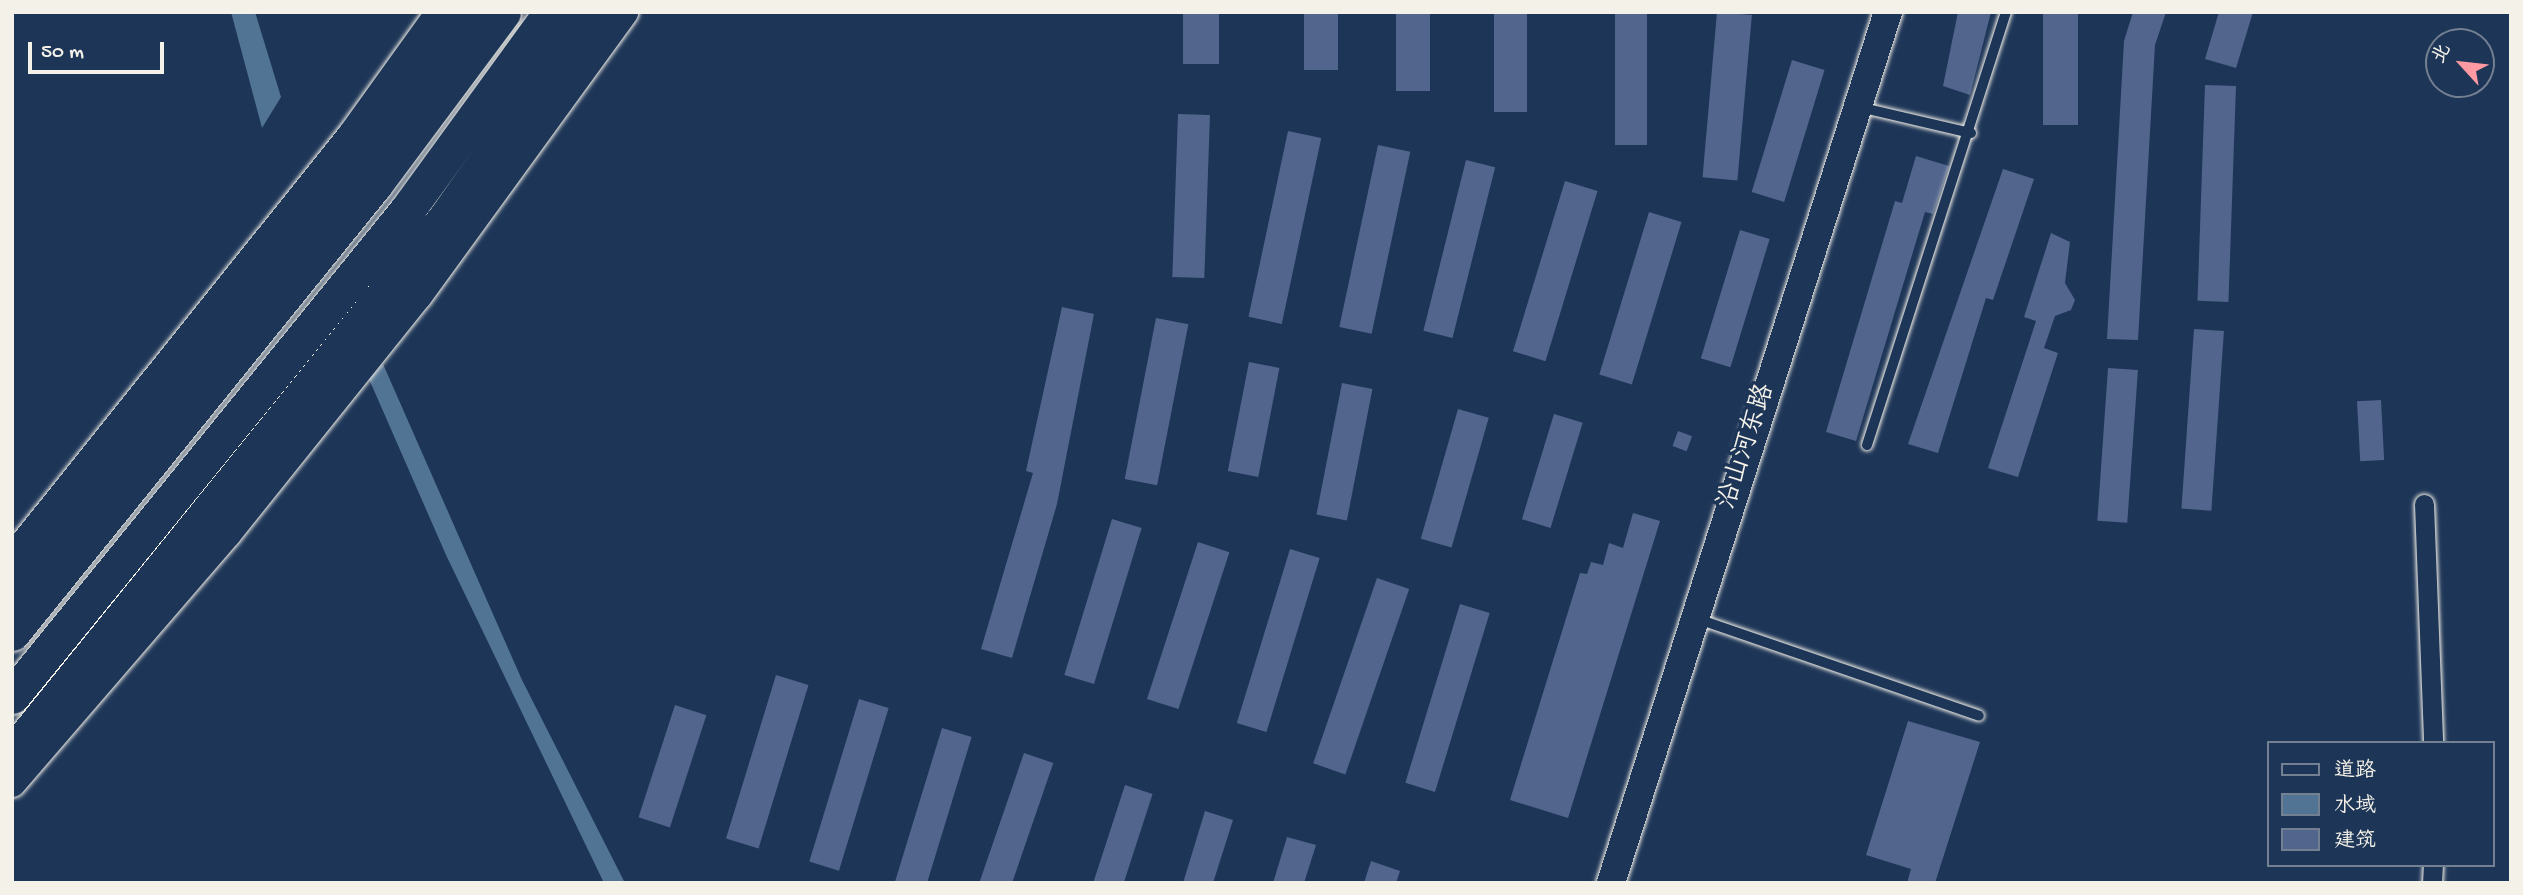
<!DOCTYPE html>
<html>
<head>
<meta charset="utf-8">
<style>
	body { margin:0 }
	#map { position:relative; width:2523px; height:895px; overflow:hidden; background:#1d3557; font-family:"Gochi Hand","LXGW WenKai TC",sans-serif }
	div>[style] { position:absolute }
	.water>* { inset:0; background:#527494 }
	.building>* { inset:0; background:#52668d; transform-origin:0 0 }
	.roads { filter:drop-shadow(0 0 2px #f4f1e8) drop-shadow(0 0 2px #f4f1e8) }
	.lane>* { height:10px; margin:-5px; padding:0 5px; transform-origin:5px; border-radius:5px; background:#1d3557 }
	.street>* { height:19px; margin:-9.5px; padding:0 9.5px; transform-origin:9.5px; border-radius:9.5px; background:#1d3557 }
	.secondary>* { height:28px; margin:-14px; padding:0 14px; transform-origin:14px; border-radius:14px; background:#1d3557 }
	.highway>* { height:35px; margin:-17.5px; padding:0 17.5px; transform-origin:17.5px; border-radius:17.5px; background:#1d3557 }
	span { translate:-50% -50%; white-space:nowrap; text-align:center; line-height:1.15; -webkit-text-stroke:7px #1d3557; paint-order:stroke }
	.street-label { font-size:26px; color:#f4f1e8 }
	.frame { position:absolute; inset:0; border:14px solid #f4f1e8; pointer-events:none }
	.legend { position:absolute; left:2267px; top:741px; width:228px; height:126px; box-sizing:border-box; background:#1d3557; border:2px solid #738091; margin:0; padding:9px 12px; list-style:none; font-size:21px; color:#f4f1e8 }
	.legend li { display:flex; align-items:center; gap:14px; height:35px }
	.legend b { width:35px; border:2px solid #738091 }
	.north { position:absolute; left:2425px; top:28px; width:70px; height:70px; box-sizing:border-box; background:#1d3557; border:2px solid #738091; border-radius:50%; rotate:297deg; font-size:19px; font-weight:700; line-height:28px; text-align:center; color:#f4f1e8 }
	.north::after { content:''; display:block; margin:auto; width:24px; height:32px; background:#ff9aa2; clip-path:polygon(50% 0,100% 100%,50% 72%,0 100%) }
	.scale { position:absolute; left:28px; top:42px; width:136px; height:32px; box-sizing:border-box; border:4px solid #f4f1e8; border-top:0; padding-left:9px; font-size:21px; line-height:24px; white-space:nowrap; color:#f4f1e8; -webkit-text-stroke:5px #1d3557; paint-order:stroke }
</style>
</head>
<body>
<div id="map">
	<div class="water">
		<i style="clip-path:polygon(231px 12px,255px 12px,281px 97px,262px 128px)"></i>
		<i style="clip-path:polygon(383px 364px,522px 680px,625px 883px,604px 883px,446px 555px,369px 379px)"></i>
	</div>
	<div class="building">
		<i style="left:1183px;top:12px;width:36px;height:52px"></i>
		<i style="left:1304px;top:12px;width:34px;height:58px"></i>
		<i style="left:1396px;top:12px;width:34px;height:79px"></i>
		<i style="left:1494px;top:12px;width:33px;height:100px"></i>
		<i style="left:1615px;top:12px;width:32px;height:133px"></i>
		<i style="left:1717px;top:12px;width:35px;height:166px;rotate:5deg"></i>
		<i style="clip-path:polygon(1958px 12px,1991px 12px,1970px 95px,1943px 86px)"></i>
		<i style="left:2043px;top:12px;width:35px;height:113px"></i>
		<i style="clip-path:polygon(2133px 12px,2166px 12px,2155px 45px,2138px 340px,2107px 339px,2124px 41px)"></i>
		<i style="clip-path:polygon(2219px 12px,2253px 12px,2236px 68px,2205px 59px)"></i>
		<i style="left:1792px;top:60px;width:34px;height:138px;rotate:17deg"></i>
		<i style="left:2205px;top:85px;width:31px;height:216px;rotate:2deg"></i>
		<i style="left:1178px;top:114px;width:32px;height:163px;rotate:2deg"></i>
		<i style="left:1288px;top:131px;width:34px;height:190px;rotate:12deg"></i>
		<i style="left:1378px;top:145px;width:33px;height:186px;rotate:12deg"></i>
		<i style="clip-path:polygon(1916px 156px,1949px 166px,1933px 214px,1925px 212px,1856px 441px,1826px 432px,1895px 201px,1902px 203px)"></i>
		<i style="left:1466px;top:160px;width:30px;height:176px;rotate:14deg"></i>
		<i style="clip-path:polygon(2003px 169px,2034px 179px,1993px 300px,1986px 298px,1938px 453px,1908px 444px)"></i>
		<i style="left:1565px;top:181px;width:34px;height:178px;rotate:17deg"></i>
		<i style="left:1649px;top:212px;width:34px;height:170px;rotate:17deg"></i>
		<i style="left:1740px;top:230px;width:31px;height:134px;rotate:17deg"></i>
		<i style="clip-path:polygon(2051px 233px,2070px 242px,2065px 283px,2075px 300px,2071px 310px,2055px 316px,2044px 348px,2058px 353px,2018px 477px,1988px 468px,2036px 321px,2024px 317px)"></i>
		<i style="clip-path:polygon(1062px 307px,1094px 314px,1057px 504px,1012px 658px,981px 649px,1033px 473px,1026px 471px)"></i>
		<i style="left:1156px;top:318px;width:33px;height:164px;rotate:11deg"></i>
		<i style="left:2194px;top:329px;width:30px;height:180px;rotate:4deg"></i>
		<i style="left:1249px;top:362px;width:31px;height:111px;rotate:11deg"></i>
		<i style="left:2108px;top:368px;width:30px;height:153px;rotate:4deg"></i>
		<i style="left:1342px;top:383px;width:31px;height:134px;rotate:11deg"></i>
		<i style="left:2381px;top:400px;width:60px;height:24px;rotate:87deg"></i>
		<i style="left:1458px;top:409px;width:32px;height:135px;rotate:16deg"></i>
		<i style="left:1554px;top:414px;width:30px;height:110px;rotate:17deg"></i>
		<i style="left:1678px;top:431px;width:15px;height:16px;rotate:20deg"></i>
		<i style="clip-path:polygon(1633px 513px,1660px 521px,1568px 818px,1510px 800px,1580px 573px,1587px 574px,1591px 562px,1603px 565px,1609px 543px,1623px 548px)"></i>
		<i style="left:1112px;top:519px;width:31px;height:163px;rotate:17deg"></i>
		<i style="left:1198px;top:542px;width:33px;height:165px;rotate:18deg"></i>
		<i style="left:1290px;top:549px;width:31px;height:182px;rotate:17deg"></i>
		<i style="left:1377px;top:578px;width:34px;height:196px;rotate:19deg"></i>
		<i style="left:1460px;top:604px;width:31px;height:187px;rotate:17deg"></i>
		<i style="left:776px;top:675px;width:34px;height:171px;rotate:17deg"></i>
		<i style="left:859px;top:699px;width:31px;height:170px;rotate:17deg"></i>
		<i style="left:675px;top:705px;width:33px;height:118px;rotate:18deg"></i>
		<i style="clip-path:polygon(1908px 721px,1980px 742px,1935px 883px,1907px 883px,1911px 869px,1866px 855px)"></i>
		<i style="left:942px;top:728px;width:31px;height:162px;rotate:17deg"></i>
		<i style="left:1024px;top:753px;width:31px;height:137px;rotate:19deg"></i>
		<i style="left:1125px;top:785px;width:29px;height:103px;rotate:18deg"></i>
		<i style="clip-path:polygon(1205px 811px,1233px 820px,1213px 883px,1183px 883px)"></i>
		<i style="clip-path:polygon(1287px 837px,1316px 845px,1304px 883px,1273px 883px)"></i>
		<i style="clip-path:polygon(1371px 861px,1400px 871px,1396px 883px,1364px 883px)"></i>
	</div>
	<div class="roads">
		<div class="lane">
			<i style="left:1859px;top:107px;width:115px;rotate:13.1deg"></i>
			<i style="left:1867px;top:445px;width:455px;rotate:-72.2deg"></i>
			<i style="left:1698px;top:619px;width:297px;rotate:19deg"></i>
		</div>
		<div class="street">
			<i style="left:2424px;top:504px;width:239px;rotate:87.8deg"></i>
			<i style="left:2432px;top:883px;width:18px;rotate:-87deg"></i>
		</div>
		<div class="secondary">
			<i style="left:12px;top:559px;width:542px;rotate:-51.29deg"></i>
			<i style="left:351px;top:136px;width:153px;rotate:-54.3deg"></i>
			<i style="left:12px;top:783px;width:329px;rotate:-49.2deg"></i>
			<i style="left:227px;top:534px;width:305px;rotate:-51.3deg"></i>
			<i style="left:418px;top:296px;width:351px;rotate:-54deg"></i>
			<i style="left:1611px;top:883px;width:914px;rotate:-72.36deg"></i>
		</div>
		<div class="highway">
			<i style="left:12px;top:589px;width:332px;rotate:-50.4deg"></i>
			<i style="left:224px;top:333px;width:401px;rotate:-53.1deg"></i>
			<i style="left:12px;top:633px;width:577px;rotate:-51.05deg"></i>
			<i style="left:375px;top:184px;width:214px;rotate:-53.3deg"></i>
			<i style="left:12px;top:696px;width:628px;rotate:-50.88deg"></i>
			<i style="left:408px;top:209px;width:243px;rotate:-54deg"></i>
			<i style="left:12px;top:754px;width:687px;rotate:-51.03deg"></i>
			<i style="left:444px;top:220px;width:254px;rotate:-54.9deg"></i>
		</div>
	</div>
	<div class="street-label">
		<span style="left:1748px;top:447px;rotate:-72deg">沿山河东路</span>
	</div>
	<div class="frame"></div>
	<ul class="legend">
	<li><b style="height:9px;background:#1d3557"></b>道路</li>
	<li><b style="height:19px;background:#527494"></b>水域</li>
	<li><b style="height:19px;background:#52668d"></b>建筑</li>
	</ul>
	<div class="north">北</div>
	<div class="scale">50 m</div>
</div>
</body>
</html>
